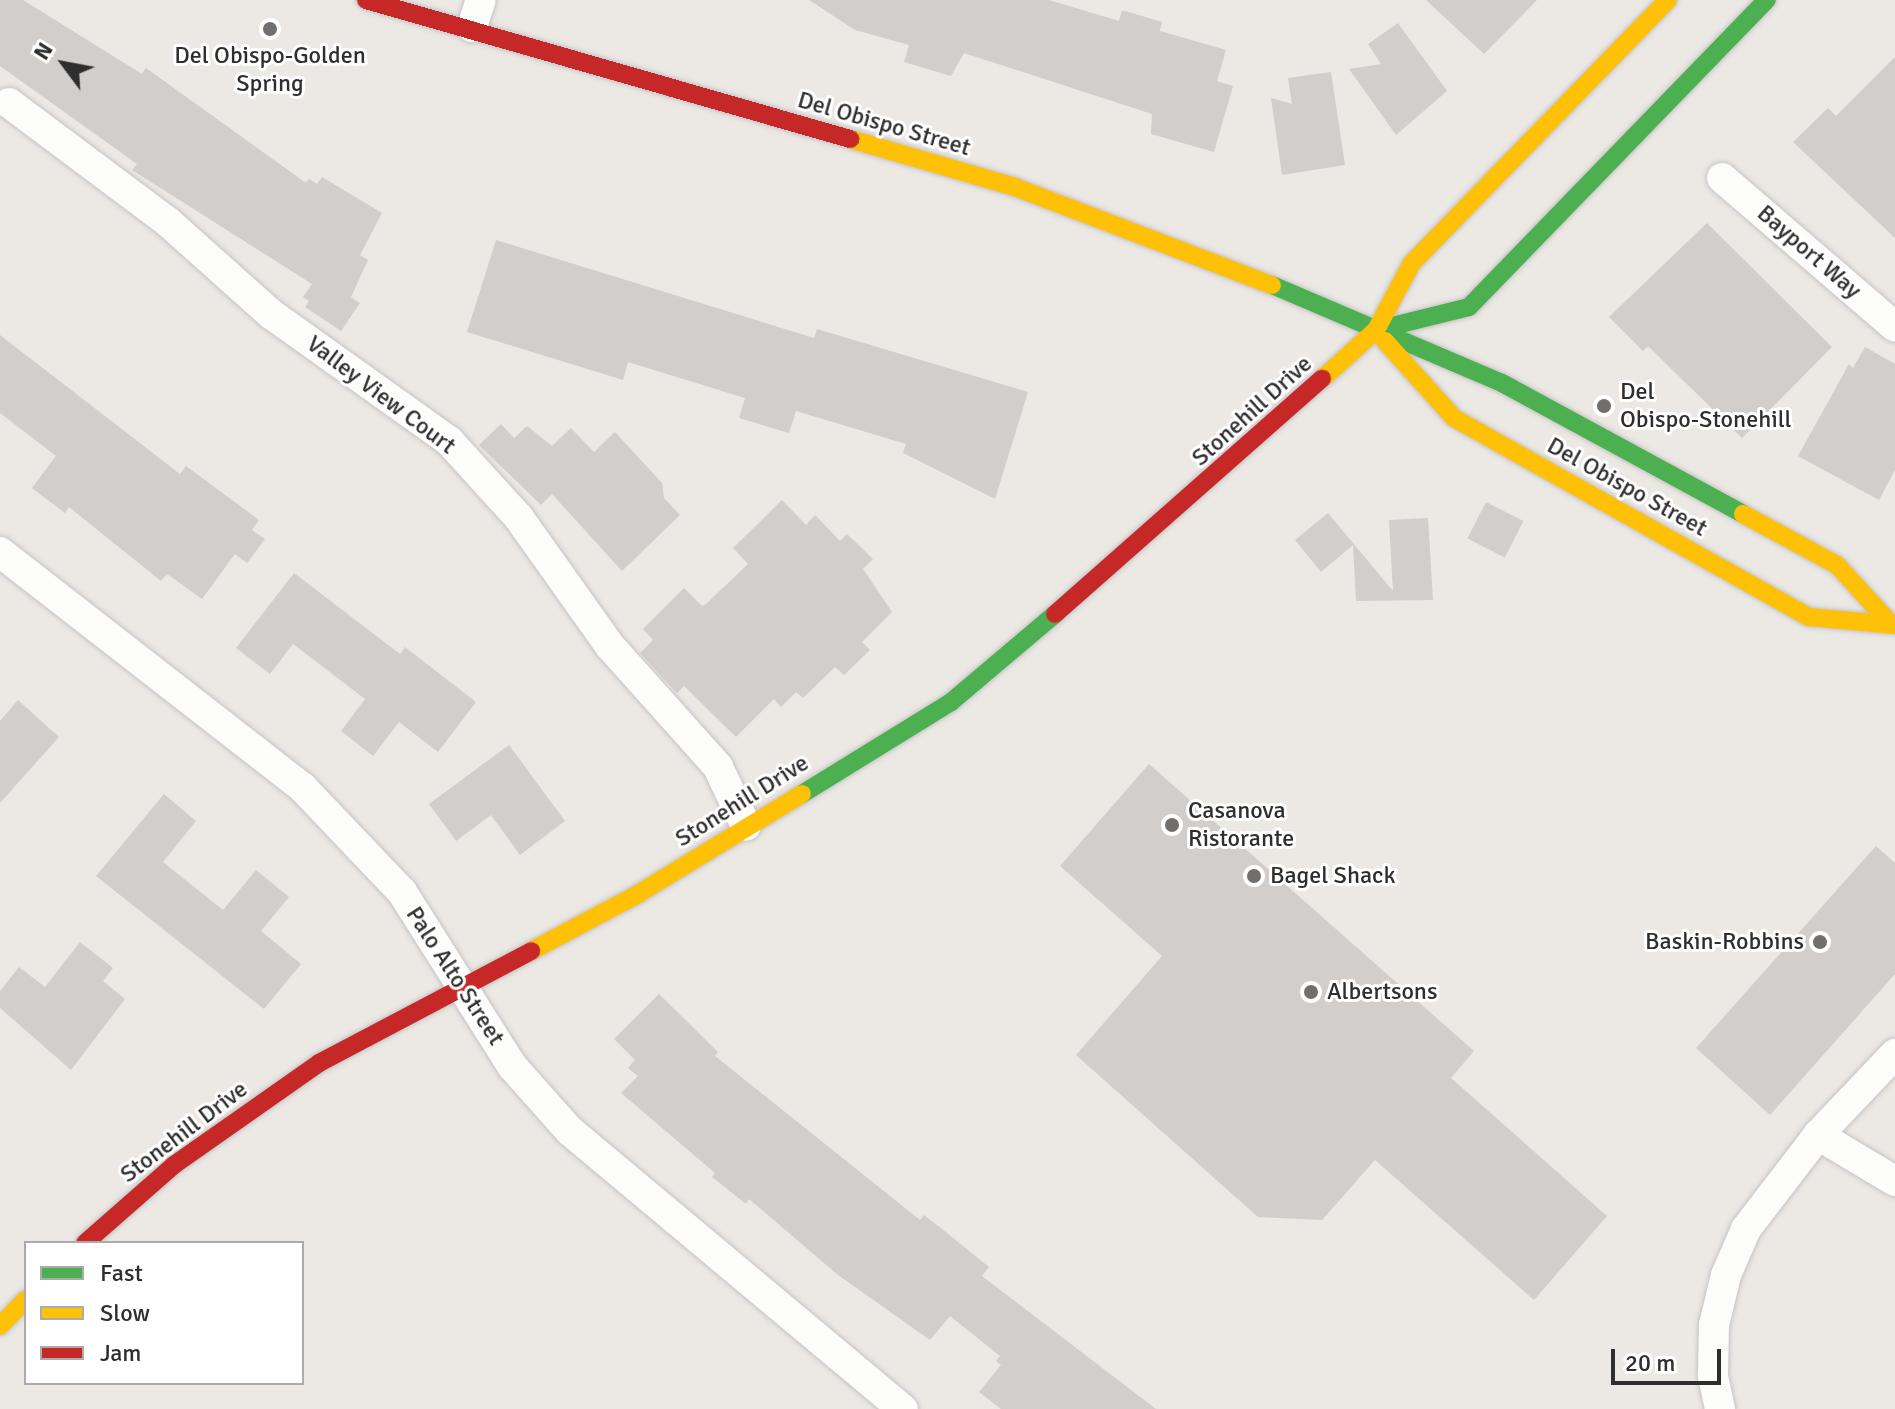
<!DOCTYPE html>
<html>
<head>
<meta charset="utf-8">
<style>
	body { margin:0 }
	#map { position:relative; width:1895px; height:1409px; overflow:hidden; background:#ece8e4; font-family:Signika,sans-serif }
	div>[style] { position:absolute }
	.building>* { inset:0; background:#d1cecb; transform-origin:0 0 }
	.roads { filter:drop-shadow(0 0 2px #c5c4c5) drop-shadow(0 0 2px #c5c4c5) }
	.street>* { height:30px; margin:-15px; padding:0 15px; transform-origin:15px; border-radius:15px; background:#fcfcfb }
	.fast>* { height:18px; margin:-9px; padding:0 9px; transform-origin:9px; border-radius:9px; background:#4caf50 }
	.slow>* { height:18px; margin:-9px; padding:0 9px; transform-origin:9px; border-radius:9px; background:#ffc107 }
	.jam>* { height:18px; margin:-9px; padding:0 9px; transform-origin:9px; border-radius:9px; background:#c62828 }
	.dots>* { width:22px; height:22px; translate:-50% -50%; box-sizing:border-box; border:4px solid #fff; border-radius:50% }
	span { translate:-50% -50%; white-space:nowrap; text-align:center; line-height:1.15; -webkit-text-stroke:6px #fff; paint-order:stroke }
	.poi-label { font-size:24px; color:#2e2e2e }
	.left { translate:0 -50%; text-align:left }
	.right { translate:-100% -50%; text-align:right }
	.street-label { font-size:24px; color:#2e2e2e }
	.legend { position:absolute; left:24px; top:1241px; width:280px; height:144px; box-sizing:border-box; background:#fff; border:2px solid #ababab; margin:0; padding:10px 14px; list-style:none; font-size:24px; color:#2e2e2e }
	.legend li { display:flex; align-items:center; gap:16px; height:40px }
	.legend b { width:40px; border:2px solid #ababab }
	.north { position:absolute; left:24px; top:24px; width:80px; height:80px; -webkit-text-stroke:6px #fff; paint-order:stroke; rotate:302deg; font-size:22px; font-weight:700; line-height:32px; text-align:center; color:#2e2e2e }
	.north::after { content:''; display:block; margin:auto; width:28px; height:36px; background:#2e2e2e; clip-path:polygon(50% 0,100% 100%,50% 72%,0 100%) }
	.scale { position:absolute; left:1611px; top:1349px; width:110px; height:36px; box-sizing:border-box; border:4px solid #2e2e2e; border-top:0; padding-left:10px; font-size:24px; line-height:28px; white-space:nowrap; color:#2e2e2e; -webkit-text-stroke:6px #fff; paint-order:stroke }
</style>
</head>
<body>
<div id="map">
	<div class="building">
		<i style="clip-path:polygon(0 0,23px 0,142px 74px,146px 68px,306px 183px,309px 179px,317px 184px,322px 177px,382px 213px,360px 255px,368px 260px,351px 297px,360px 303px,341px 331px,305px 307px,309px 301px,303px 297px,312px 284px,132px 170px,137px 164px,0 66px)"></i>
		<i style="clip-path:polygon(809px 0,1049px 0,1119px 21px,1122px 10px,1162px 22px,1160px 31px,1226px 50px,1217px 81px,1233px 86px,1214px 152px,1151px 134px,1152px 114px,964px 53px,951px 76px,904px 62px,909px 45px,855px 30px)"></i>
		<i style="clip-path:polygon(1426px 0,1537px 0,1484px 54px)"></i>
		<i style="clip-path:polygon(1398px 23px,1447px 91px,1396px 135px,1349px 69px,1381px 64px,1368px 44px)"></i>
		<i style="clip-path:polygon(1895px 57px,1895px 238px,1793px 142px,1828px 108px,1836px 116px)"></i>
		<i style="clip-path:polygon(1331px 72px,1345px 165px,1282px 175px,1271px 98px,1292px 104px,1288px 78px)"></i>
		<i style="clip-path:polygon(1707px 223px,1832px 347px,1742px 438px,1648px 346px,1643px 351px,1609px 317px)"></i>
		<i style="clip-path:polygon(496px 240px,814px 338px,817px 329px,1028px 392px,995px 499px,903px 453px,906px 444px,796px 411px,789px 433px,739px 418px,745px 398px,628px 362px,623px 380px,467px 332px)"></i>
		<i style="clip-path:polygon(0 335px,180px 474px,186px 466px,259px 520px,252px 530px,265px 539px,247px 563px,235px 554px,202px 599px,167px 574px,161px 581px,69px 507px,65px 513px,32px 488px,56px 456px,0 413px)"></i>
		<i style="clip-path:polygon(1865px 347px,1895px 364px,1895px 470px,1879px 500px,1798px 456px,1849px 364px,1853px 368px)"></i>
		<i style="clip-path:polygon(501px 424px,514px 438px,527px 426px,552px 446px,571px 428px,594px 452px,615px 432px,662px 483px,664px 498px,680px 515px,622px 571px,552px 494px,541px 505px,479px 445px)"></i>
		<i style="clip-path:polygon(782px 500px,806px 525px,815px 515px,840px 541px,847px 534px,873px 559px,863px 569px,892px 612px,862px 642px,870px 650px,844px 675px,835px 667px,803px 698px,796px 692px,781px 707px,774px 699px,736px 737px,684px 686px,677px 693px,640px 653px,653px 640px,643px 629px,684px 588px,702px 606px,706px 604px,748px 564px,733px 548px)"></i>
		<i style="left:1486px;top:502px;width:42px;height:41px;rotate:27deg"></i>
		<i style="clip-path:polygon(1328px 513px,1393px 591px,1389px 520px,1428px 518px,1433px 600px,1356px 601px,1353px 545px,1321px 572px,1295px 540px)"></i>
		<i style="clip-path:polygon(294px 573px,400px 654px,405px 647px,476px 702px,438px 752px,399px 722px,373px 756px,341px 731px,365px 699px,293px 644px,270px 674px,236px 648px)"></i>
		<i style="clip-path:polygon(18px 700px,59px 737px,0 803px,0 721px)"></i>
		<i style="clip-path:polygon(509px 745px,565px 821px,520px 855px,491px 815px,456px 841px,429px 804px)"></i>
		<i style="clip-path:polygon(1149px 764px,1474px 1051px,1451px 1078px,1607px 1216px,1534px 1300px,1375px 1160px,1322px 1220px,1258px 1217px,1076px 1055px,1162px 956px,1060px 866px)"></i>
		<i style="clip-path:polygon(164px 794px,196px 821px,163px 862px,223px 910px,256px 870px,289px 897px,261px 931px,301px 964px,264px 1009px,96px 876px)"></i>
		<i style="clip-path:polygon(1876px 846px,1895px 863px,1895px 974px,1770px 1115px,1696px 1048px)"></i>
		<i style="clip-path:polygon(80px 942px,113px 968px,103px 981px,125px 999px,71px 1070px,0 1008px,0 991px,19px 967px,45px 987px)"></i>
		<i style="clip-path:polygon(659px 994px,718px 1052px,715px 1056px,920px 1220px,924px 1215px,947px 1233px,989px 1267px,982px 1276px,1156px 1409px,1001px 1409px,979px 1392px,1001px 1365px,996px 1361px,1000px 1356px,950px 1316px,930px 1340px,838px 1275px,749px 1199px,746px 1204px,712px 1177px,715px 1173px,621px 1093px,638px 1076px,628px 1068px,635px 1060px,614px 1039px)"></i>
	</div>
	<div class="roads">
		<div class="street">
			<i style="left:472px;top:27px;width:28px;rotate:-72deg"></i>
			<i style="left:9px;top:103px;width:199px;rotate:36.8deg"></i>
			<i style="left:168px;top:222px;width:138px;rotate:41.8deg"></i>
			<i style="left:271px;top:314px;width:219px;rotate:35.5deg"></i>
			<i style="left:449px;top:441px;width:104px;rotate:47.7deg"></i>
			<i style="left:519px;top:518px;width:157px;rotate:54.6deg"></i>
			<i style="left:610px;top:646px;width:162px;rotate:48.2deg"></i>
			<i style="left:718px;top:767px;width:65px;rotate:64.6deg"></i>
			<i style="left:1722px;top:178px;width:228px;rotate:40.7deg"></i>
			<i style="left:0;top:552px;width:383px;rotate:37.9deg"></i>
			<i style="left:302px;top:787px;width:145px;rotate:46.4deg"></i>
			<i style="left:402px;top:892px;width:206px;rotate:57.7deg"></i>
			<i style="left:512px;top:1066px;width:87px;rotate:48.3deg"></i>
			<i style="left:570px;top:1131px;width:434px;rotate:39.9deg"></i>
			<i style="left:1818px;top:1135px;width:90px;rotate:30.9deg"></i>
			<i style="left:1720px;top:1409px;width:35px;rotate:-102deg"></i>
			<i style="left:1713px;top:1375px;width:50px;rotate:-88.9deg"></i>
			<i style="left:1714px;top:1325px;width:51px;rotate:-76.5deg"></i>
			<i style="left:1726px;top:1275px;width:50px;rotate:-66.5deg"></i>
			<i style="left:1746px;top:1229px;width:118px;rotate:-52.5deg"></i>
			<i style="left:1818px;top:1135px;width:112px;rotate:-46.5deg"></i>
		</div>
		<div class="fast">
			<i style="left:1272px;top:285px;width:250px;rotate:23.1deg"></i>
			<i style="left:1502px;top:383px;width:274px;rotate:28.5deg"></i>
			<i style="left:1376px;top:330px;width:96px;rotate:-13.9deg"></i>
			<i style="left:1469px;top:307px;width:428px;rotate:-45.9deg"></i>
			<i style="left:802px;top:794px;width:175px;rotate:-31.7deg"></i>
			<i style="left:951px;top:702px;width:136px;rotate:-40.2deg"></i>
		</div>
		<div class="slow">
			<i style="left:850px;top:139px;width:172px;rotate:16.2deg"></i>
			<i style="left:1015px;top:187px;width:275px;rotate:20.9deg"></i>
			<i style="left:1385px;top:341px;width:103px;rotate:48.1deg"></i>
			<i style="left:1454px;top:418px;width:407px;rotate:29.3deg"></i>
			<i style="left:1809px;top:617px;width:86px;rotate:5.3deg"></i>
			<i style="left:1322px;top:379px;width:73px;rotate:-42.2deg"></i>
			<i style="left:1376px;top:330px;width:76px;rotate:-61.8deg"></i>
			<i style="left:1412px;top:263px;width:367px;rotate:-45.8deg"></i>
			<i style="left:1743px;top:514px;width:107px;rotate:28.5deg"></i>
			<i style="left:1837px;top:565px;width:77px;rotate:47.6deg"></i>
			<i style="left:531px;top:951px;width:121px;rotate:-28deg"></i>
			<i style="left:638px;top:894px;width:192px;rotate:-31.4deg"></i>
			<i style="left:0;top:1326px;width:37px;rotate:-46deg"></i>
		</div>
		<div class="jam">
			<i style="left:366px;top:0;width:504px;rotate:16.02deg"></i>
			<i style="left:1055px;top:614px;width:356px;rotate:-41.4deg"></i>
			<i style="left:85px;top:1243px;width:118px;rotate:-41.2deg"></i>
			<i style="left:174px;top:1165px;width:177px;rotate:-35.1deg"></i>
			<i style="left:319px;top:1063px;width:240px;rotate:-27.8deg"></i>
		</div>
	</div>
	<div class="dots">
		<i style="left:270px;top:29px;background:#706f6e"></i>
		<i style="left:1604px;top:406px;background:#706f6e"></i>
		<i style="left:1172px;top:825px;background:#706f6e"></i>
		<i style="left:1254px;top:876px;background:#706f6e"></i>
		<i style="left:1820px;top:942px;background:#706f6e"></i>
		<i style="left:1311px;top:992px;background:#706f6e"></i>
	</div>
	<div class="poi-label">
		<span style="left:270px;top:70px">Del Obispo-Golden<br>Spring</span>
		<span class="left" style="left:1620px;top:406px">Del<br>Obispo-Stonehill</span>
		<span class="left" style="left:1188px;top:825px">Casanova<br>Ristorante</span>
		<span class="left" style="left:1270px;top:876px">Bagel Shack</span>
		<span class="right" style="left:1804px;top:942px">Baskin-Robbins</span>
		<span class="left" style="left:1327px;top:992px">Albertsons</span>
	</div>
	<div class="street-label">
		<span style="left:884px;top:124px;rotate:16deg">Del Obispo Street</span>
		<span style="left:1809px;top:252px;rotate:41deg">Bayport Way</span>
		<span style="left:381px;top:395px;rotate:37deg">Valley View Court</span>
		<span style="left:1252px;top:411px;rotate:-42deg">Stonehill Drive</span>
		<span style="left:1627px;top:487px;rotate:29deg">Del Obispo Street</span>
		<span style="left:742px;top:801px;rotate:-32deg">Stonehill Drive</span>
		<span style="left:455px;top:976px;rotate:57deg">Palo Alto Street</span>
		<span style="left:184px;top:1132px;rotate:-37deg">Stonehill Drive</span>
	</div>
	<ul class="legend">
	<li><b style="height:10px;background:#4caf50"></b>Fast</li>
	<li><b style="height:10px;background:#ffc107"></b>Slow</li>
	<li><b style="height:10px;background:#c62828"></b>Jam</li>
	</ul>
	<div class="north">N</div>
	<div class="scale">20 m</div>
</div>
</body>
</html>
